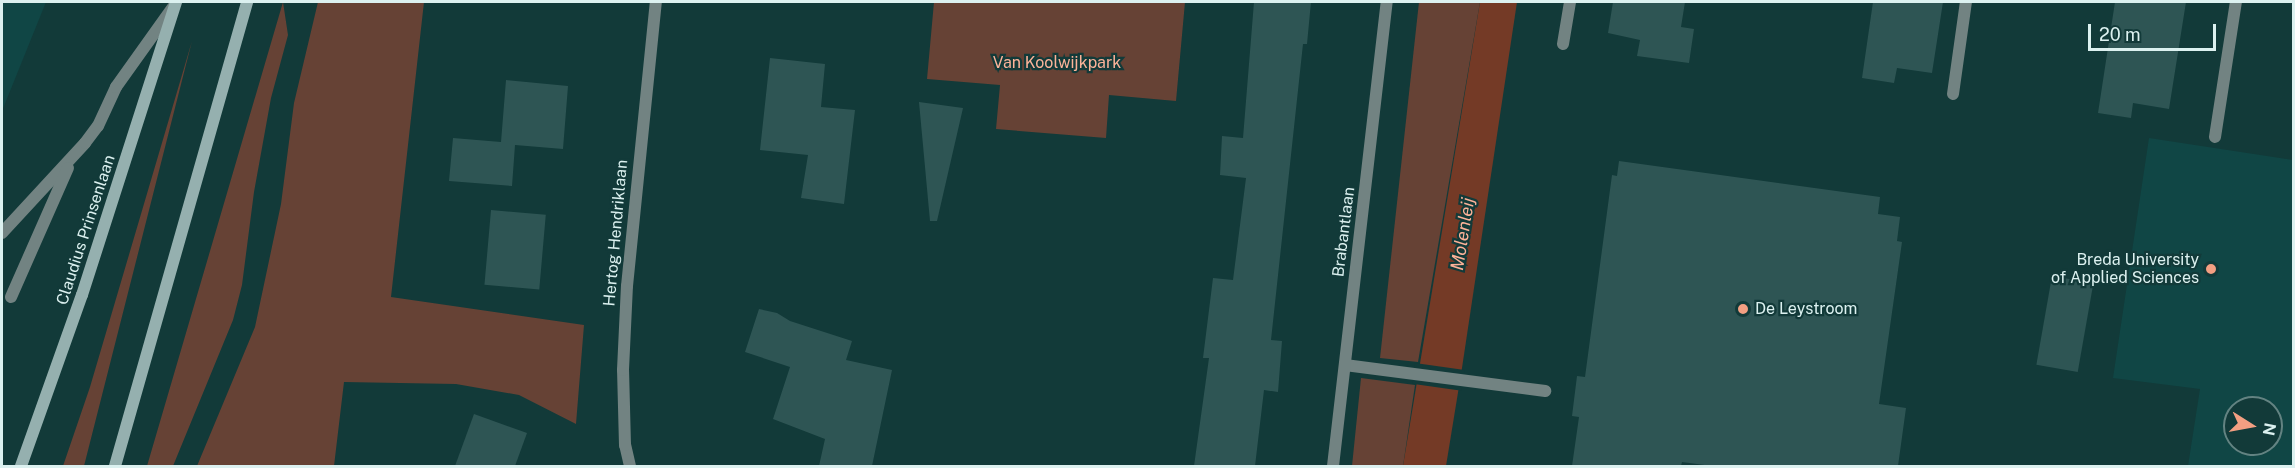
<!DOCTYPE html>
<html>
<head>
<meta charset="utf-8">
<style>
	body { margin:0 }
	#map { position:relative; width:2295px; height:468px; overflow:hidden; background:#123a39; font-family:"Public Sans",sans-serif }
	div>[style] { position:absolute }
	.built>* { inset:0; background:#104645 }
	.green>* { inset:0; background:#664235 }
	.water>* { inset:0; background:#743a26 }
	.pier>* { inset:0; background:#123a39; transform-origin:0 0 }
	.building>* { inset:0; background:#2e5554; transform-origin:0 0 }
	.lane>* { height:12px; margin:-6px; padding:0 6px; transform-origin:6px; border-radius:6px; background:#728382 }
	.street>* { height:12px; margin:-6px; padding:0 6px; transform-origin:6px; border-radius:6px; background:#728382 }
	.secondary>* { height:12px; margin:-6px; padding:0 6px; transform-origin:6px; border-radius:6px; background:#95b0af }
	.dots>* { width:16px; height:16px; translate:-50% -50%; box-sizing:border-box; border:3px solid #123a39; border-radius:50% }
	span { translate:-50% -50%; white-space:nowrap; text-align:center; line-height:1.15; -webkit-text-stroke:4.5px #123a39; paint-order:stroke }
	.park-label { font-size:16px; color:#fcb399 }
	.street-label { font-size:16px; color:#dcf1f0 }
	.poi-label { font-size:16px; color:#dcf1f0 }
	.right { translate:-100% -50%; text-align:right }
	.left { translate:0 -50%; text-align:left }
	.water-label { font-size:18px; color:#fcb298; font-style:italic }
	.frame { position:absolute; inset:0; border:3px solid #dcf1f0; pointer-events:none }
	.north { position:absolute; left:2223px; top:396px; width:60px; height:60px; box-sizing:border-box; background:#123a39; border:2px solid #638382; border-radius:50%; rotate:101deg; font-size:16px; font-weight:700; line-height:24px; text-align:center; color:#dcf1f0 }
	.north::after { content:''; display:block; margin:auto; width:21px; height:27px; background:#f39f82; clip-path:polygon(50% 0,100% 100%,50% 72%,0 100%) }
	.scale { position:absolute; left:2088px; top:24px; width:128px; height:27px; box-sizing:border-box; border:3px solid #dcf1f0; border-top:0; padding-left:8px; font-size:18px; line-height:21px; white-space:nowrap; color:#dcf1f0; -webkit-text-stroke:4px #123a39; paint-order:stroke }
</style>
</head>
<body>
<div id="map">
	<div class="built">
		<i style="clip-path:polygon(2px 2px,46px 2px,2px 111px)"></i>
		<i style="clip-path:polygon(evenodd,2149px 138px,2293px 160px,2293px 466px,2188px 466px,2200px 389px,2113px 378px,2149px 138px,2235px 408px,2271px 408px,2271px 444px,2235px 444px,2235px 408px)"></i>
	</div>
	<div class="green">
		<i style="clip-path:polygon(283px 2px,288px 35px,271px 98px,254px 192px,242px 285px,233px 320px,173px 466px,147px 466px)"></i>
		<i style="clip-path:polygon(318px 2px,424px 2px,391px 297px,584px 325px,576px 424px,519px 395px,456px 384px,344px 382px,334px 466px,197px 466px,255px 327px,281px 204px,294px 103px)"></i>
		<i style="clip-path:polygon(934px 2px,1185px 2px,1176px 101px,1109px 95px,1106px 138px,996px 129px,1000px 85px,927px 79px)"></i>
		<i style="clip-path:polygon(1419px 2px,1480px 2px,1418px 362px,1380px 358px)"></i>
		<i style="clip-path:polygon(192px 41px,84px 466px,63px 466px,90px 387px)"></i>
		<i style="clip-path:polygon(1361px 378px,1415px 385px,1403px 466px,1352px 466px)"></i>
	</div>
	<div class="water">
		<i style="clip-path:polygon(1480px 2px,1517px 2px,1462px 368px,1446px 466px,1403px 466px)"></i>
	</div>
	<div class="pier">
		<i style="left:1415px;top:363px;width:50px;height:21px;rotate:8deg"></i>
	</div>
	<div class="building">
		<i style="clip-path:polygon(1254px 2px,1311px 2px,1307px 44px,1303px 44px,1271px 340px,1282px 341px,1278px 392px,1264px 390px,1255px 466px,1194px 466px,1209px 358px,1203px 358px,1213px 278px,1233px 280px,1246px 178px,1220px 175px,1222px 136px,1243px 138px)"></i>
		<i style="clip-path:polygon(1613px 2px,1685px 2px,1681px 27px,1694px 29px,1689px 63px,1637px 56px,1640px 40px,1608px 33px)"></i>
		<i style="clip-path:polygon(1873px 2px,1943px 2px,1932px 73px,1897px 68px,1894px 83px,1862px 78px)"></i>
		<i style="clip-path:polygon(2115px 2px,2186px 2px,2169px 109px,2133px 103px,2131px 118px,2098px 113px)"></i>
		<i style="clip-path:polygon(770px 58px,825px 64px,821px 107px,855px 110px,844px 204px,801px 198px,808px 155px,760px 150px)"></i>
		<i style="clip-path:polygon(506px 80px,568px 86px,563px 149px,515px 145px,512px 186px,449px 181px,453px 138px,501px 142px)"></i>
		<i style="clip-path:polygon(919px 102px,963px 108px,937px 221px,930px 221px)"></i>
		<i style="clip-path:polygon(1619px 161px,1880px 197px,1878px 214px,1900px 217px,1897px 241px,1902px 242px,1879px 404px,1906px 408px,1898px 466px,1712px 466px,1682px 462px,1681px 466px,1572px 466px,1579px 417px,1572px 416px,1577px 376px,1585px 377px,1612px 175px,1617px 176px)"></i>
		<i style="left:491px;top:210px;width:55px;height:75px;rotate:5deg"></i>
		<i style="left:2052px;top:276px;width:42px;height:90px;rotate:10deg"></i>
		<i style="clip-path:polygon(759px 309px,777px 313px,790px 321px,852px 341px,846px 360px,892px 370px,872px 466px,819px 466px,825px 439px,773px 419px,790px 367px,745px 352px)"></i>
		<i style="clip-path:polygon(474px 414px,527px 433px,515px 466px,455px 466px)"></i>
	</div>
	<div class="lane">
		<i style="left:2px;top:233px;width:122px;rotate:-47.3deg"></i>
		<i style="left:85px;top:143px;width:21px;rotate:-53deg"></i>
		<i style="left:98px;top:126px;width:43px;rotate:-65.2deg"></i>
		<i style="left:116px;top:87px;width:98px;rotate:-54.5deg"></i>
		<i style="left:11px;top:297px;width:141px;rotate:-66.2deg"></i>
		<i style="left:1345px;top:365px;width:202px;rotate:7.4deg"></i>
	</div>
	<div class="street">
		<i style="left:1563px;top:44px;width:43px;rotate:-80.5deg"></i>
		<i style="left:1953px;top:94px;width:93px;rotate:-82deg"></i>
		<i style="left:2215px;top:137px;width:137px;rotate:-81.2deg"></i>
		<i style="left:630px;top:466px;width:22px;rotate:-103deg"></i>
		<i style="left:625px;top:445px;width:75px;rotate:-91.5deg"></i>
		<i style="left:623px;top:370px;width:84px;rotate:-87.3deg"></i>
		<i style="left:627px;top:286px;width:285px;rotate:-84.2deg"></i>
		<i style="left:1333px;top:466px;width:467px;rotate:-83.4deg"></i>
	</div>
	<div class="secondary">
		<i style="left:21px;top:466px;width:182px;rotate:-70.4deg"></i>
		<i style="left:82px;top:295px;width:308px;rotate:-72.2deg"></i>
		<i style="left:115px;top:466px;width:482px;rotate:-74.1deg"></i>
	</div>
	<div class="dots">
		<i style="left:2211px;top:269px;background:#f39f82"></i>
		<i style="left:1743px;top:309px;background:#f39f82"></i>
	</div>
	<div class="park-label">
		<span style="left:1057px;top:63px">Van Koolwijkpark</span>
	</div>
	<div class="street-label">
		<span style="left:86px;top:230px;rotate:-72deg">Claudius Prinsenlaan</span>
		<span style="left:1344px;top:232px;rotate:-83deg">Brabantlaan</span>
		<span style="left:616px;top:233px;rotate:-85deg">Hertog Hendriklaan</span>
	</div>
	<div class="poi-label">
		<span class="right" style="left:2199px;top:269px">Breda University<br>of Applied Sciences</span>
		<span class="left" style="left:1755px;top:309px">De Leystroom</span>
	</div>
	<div class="water-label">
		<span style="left:1463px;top:234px;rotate:-81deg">Molenleij</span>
	</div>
	<div class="frame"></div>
	<div class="north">N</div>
	<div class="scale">20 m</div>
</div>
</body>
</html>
